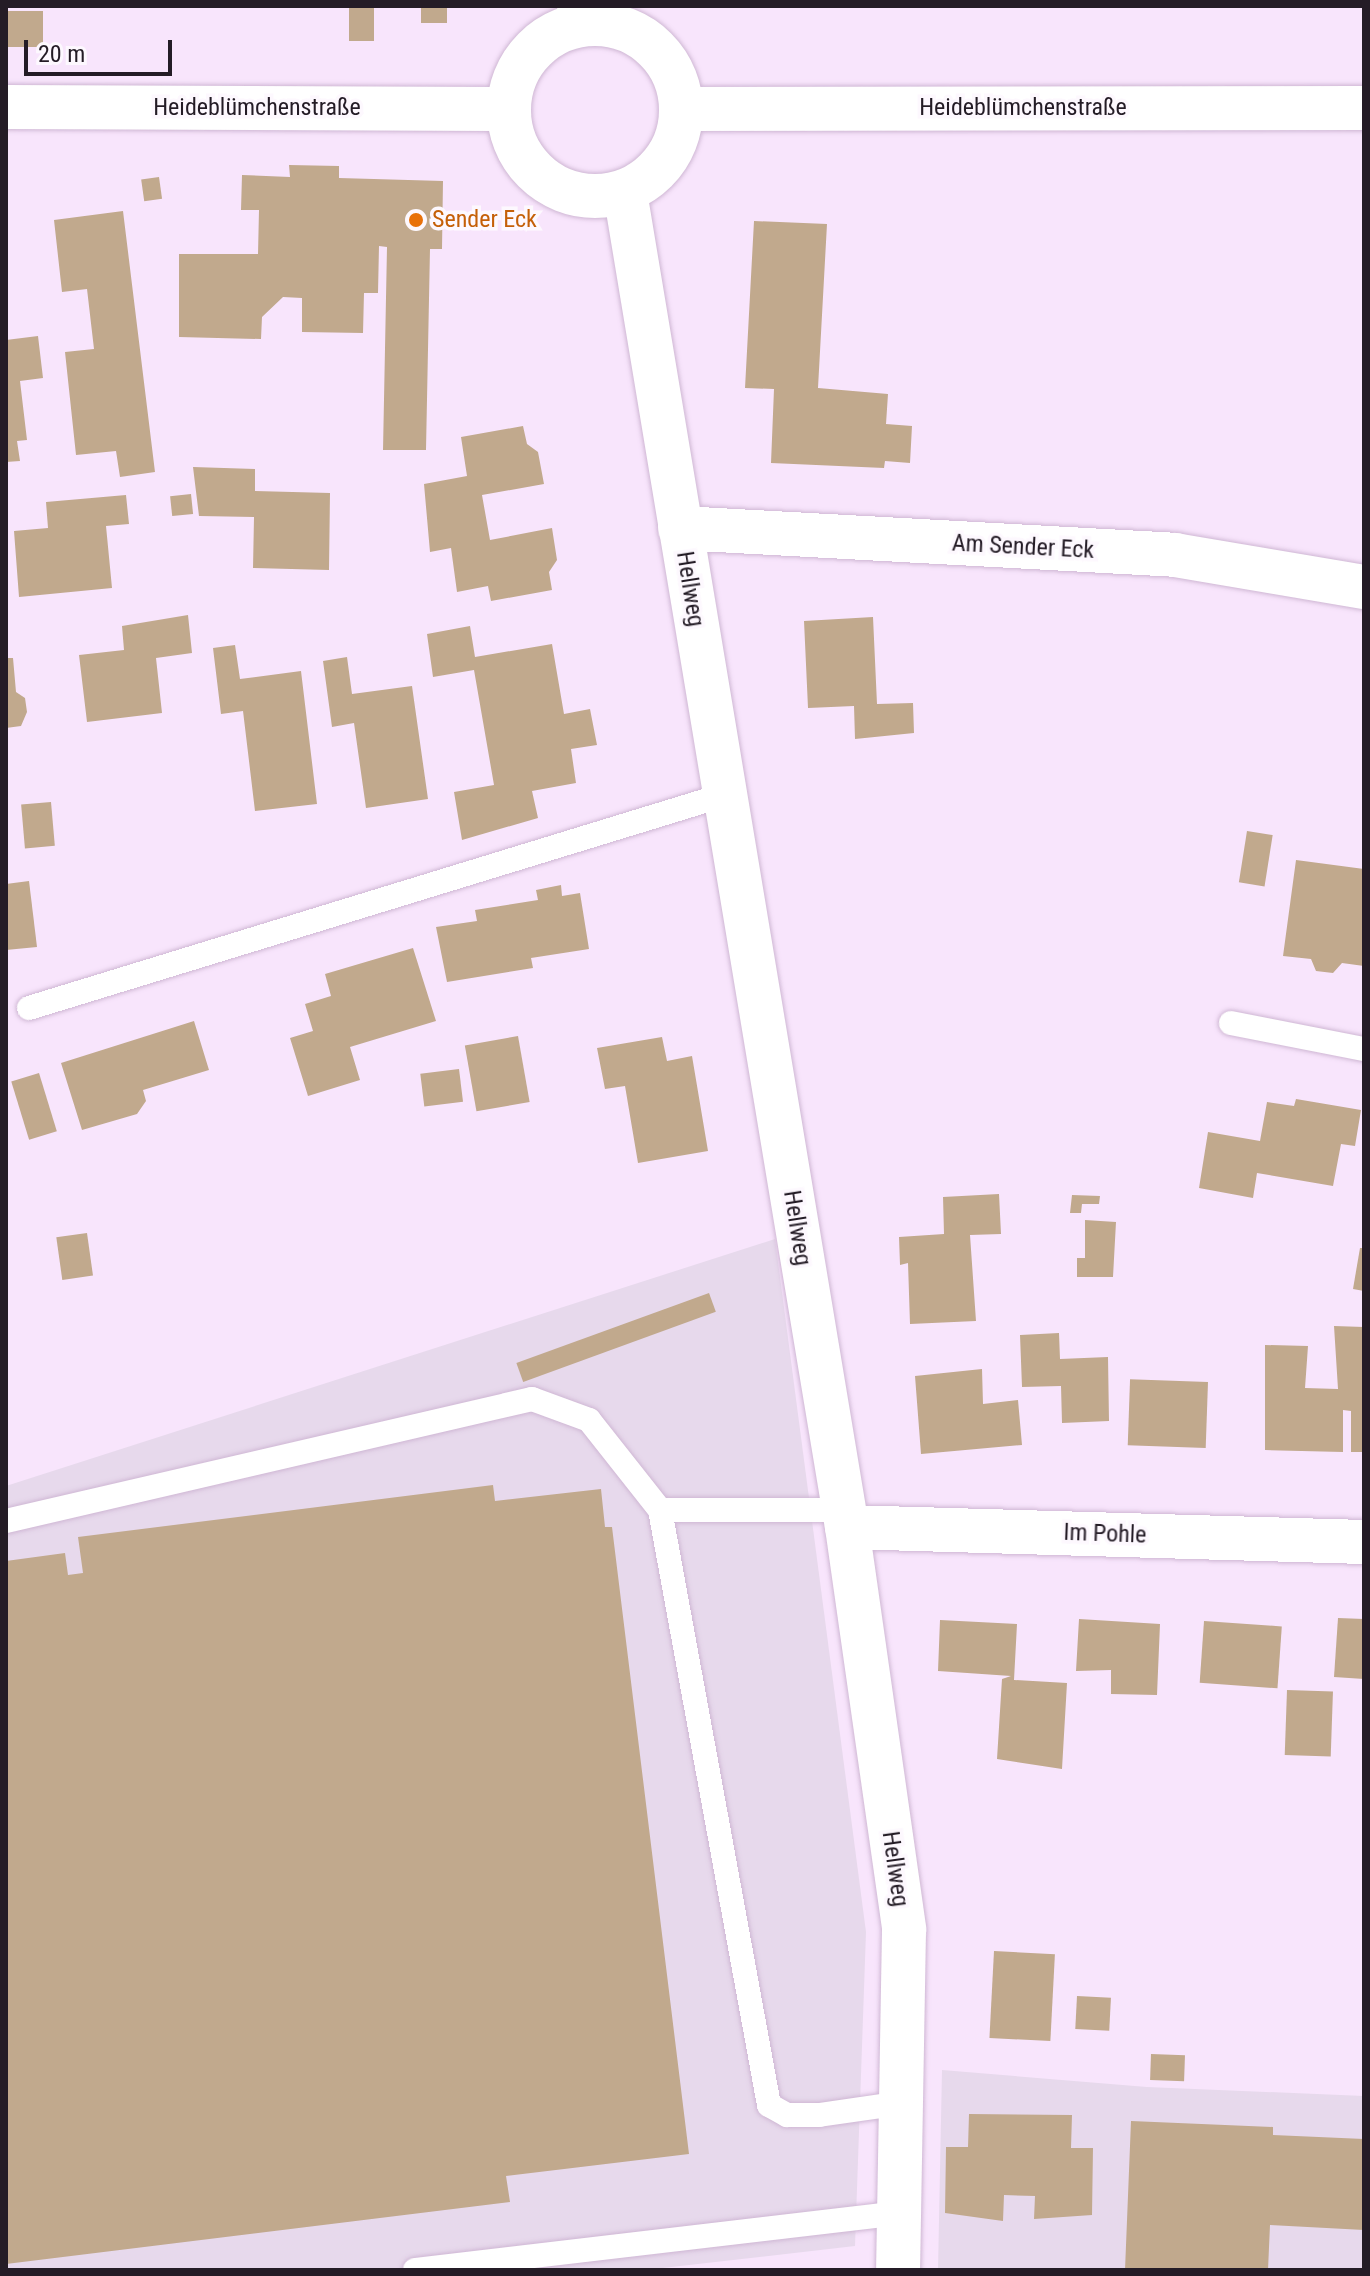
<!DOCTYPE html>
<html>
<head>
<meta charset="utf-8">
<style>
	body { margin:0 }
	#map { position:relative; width:1370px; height:2276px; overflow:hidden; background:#f8e5fc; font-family:"Roboto Condensed",sans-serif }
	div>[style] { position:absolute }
	.industrial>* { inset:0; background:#e7d9ec }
	.building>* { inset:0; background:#c1a98d; transform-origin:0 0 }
	.roads { filter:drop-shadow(0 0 2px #cfb7d4) drop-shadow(0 0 2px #cfb7d4) }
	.service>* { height:24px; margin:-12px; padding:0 12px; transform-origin:12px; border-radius:12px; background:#fff }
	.minor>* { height:44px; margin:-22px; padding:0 22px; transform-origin:22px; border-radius:22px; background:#fff }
	.tertiary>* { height:44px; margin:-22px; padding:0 22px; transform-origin:22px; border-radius:22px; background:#fff }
	.tertiary>.ring { margin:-22px; padding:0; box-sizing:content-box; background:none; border:44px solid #fff; border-radius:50% }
	.dots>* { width:22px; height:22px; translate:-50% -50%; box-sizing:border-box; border:4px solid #fdf8fe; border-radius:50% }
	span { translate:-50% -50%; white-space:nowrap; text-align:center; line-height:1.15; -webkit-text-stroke:7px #fdf8fe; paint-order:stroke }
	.street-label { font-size:24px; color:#241c26 }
	.food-label { font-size:24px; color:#c56008 }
	.left { translate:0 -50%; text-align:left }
	.frame { position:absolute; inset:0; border:8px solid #241c26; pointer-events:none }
	.scale { position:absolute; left:24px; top:40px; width:148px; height:36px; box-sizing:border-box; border:4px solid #241c26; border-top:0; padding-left:10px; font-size:24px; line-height:28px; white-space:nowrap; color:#241c26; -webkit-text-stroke:6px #fdf8fe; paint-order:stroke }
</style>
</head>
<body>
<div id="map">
	<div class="industrial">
		<i style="clip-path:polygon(775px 1239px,866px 1932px,855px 2246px,645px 2270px,6px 2270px,6px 1486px)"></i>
		<i style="clip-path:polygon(942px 2070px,1147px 2087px,1364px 2096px,1364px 2270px,938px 2270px)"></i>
	</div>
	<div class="building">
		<i style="left:349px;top:6px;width:25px;height:35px"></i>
		<i style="left:421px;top:6px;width:26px;height:17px"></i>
		<i style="left:43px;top:11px;width:36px;height:37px;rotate:90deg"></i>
		<i style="clip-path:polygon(289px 165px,339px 166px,339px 178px,443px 181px,442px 249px,430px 249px,426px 450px,383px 450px,387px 247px,379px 246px,378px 293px,364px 293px,363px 333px,302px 332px,302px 298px,283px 297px,262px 317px,261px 339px,179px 337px,179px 254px,258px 254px,259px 210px,241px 210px,242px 175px,290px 177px)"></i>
		<i style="left:159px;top:177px;width:22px;height:18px;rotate:82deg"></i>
		<i style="clip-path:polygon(123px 211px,155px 472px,120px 477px,116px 451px,76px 455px,65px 352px,94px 349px,87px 289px,62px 292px,54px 220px)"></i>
		<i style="clip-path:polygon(754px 221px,827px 224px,818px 388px,888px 394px,886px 424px,912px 426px,910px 463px,885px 461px,884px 468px,771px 463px,774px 389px,745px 388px)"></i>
		<i style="clip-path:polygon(38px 336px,43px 378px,20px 381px,27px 440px,17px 441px,20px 461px,6px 462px,6px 340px)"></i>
		<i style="clip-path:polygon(523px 426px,527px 444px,538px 452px,544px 484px,482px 495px,490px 540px,552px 528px,557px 560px,549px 572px,552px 590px,491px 601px,488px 586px,457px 592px,451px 548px,430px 552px,424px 484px,467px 476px,461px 437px)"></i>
		<i style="clip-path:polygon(193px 467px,255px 469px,255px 491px,330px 493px,329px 570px,253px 568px,254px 517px,199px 516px)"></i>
		<i style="left:191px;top:494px;width:20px;height:21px;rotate:84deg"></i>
		<i style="clip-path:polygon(126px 495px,129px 524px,106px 526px,112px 588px,19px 597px,14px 531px,48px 528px,46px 502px)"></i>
		<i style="clip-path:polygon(188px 615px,192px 653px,156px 658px,162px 713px,87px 722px,79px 655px,124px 650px,122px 626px)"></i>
		<i style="clip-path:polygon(873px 617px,877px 704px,913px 703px,914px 733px,855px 739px,854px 706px,808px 708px,804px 621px)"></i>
		<i style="clip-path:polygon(470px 626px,475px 657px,552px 644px,564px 714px,590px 709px,597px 745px,571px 749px,576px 783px,532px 791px,538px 818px,462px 840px,454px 792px,494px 785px,474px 670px,433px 677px,427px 634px)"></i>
		<i style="clip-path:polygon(235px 645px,240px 679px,301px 671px,317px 804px,255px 811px,243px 711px,221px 714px,213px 648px)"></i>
		<i style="clip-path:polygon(347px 657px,352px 694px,412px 686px,428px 799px,366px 808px,354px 723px,332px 727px,323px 661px)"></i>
		<i style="clip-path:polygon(6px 658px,13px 658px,16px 692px,25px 698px,27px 712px,21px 726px,6px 728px)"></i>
		<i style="left:51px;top:802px;width:44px;height:30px;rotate:85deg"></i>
		<i style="left:1247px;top:831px;width:26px;height:52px;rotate:9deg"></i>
		<i style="clip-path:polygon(1296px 860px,1364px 869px,1364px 966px,1342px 963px,1333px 973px,1316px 971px,1311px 959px,1283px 956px)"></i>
		<i style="clip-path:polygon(29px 881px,37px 947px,6px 950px,6px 884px)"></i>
		<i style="clip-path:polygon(561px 885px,562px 896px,580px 893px,589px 949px,531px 958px,533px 968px,447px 982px,436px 927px,477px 921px,475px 910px,538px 900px,536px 890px)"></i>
		<i style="clip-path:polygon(413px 948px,436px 1021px,350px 1047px,360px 1080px,308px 1096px,290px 1038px,313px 1031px,305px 1004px,331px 996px,325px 974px)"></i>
		<i style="clip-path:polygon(194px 1021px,209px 1070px,143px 1090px,146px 1101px,137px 1114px,82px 1130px,61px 1063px)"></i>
		<i style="left:518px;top:1036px;width:67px;height:54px;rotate:80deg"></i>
		<i style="clip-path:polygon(662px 1037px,667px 1061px,692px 1056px,708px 1151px,638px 1163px,625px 1086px,605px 1089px,597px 1048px)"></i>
		<i style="left:459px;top:1069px;width:33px;height:39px;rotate:83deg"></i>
		<i style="left:39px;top:1073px;width:61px;height:29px;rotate:73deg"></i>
		<i style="clip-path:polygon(1296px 1099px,1361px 1110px,1355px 1146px,1341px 1144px,1333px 1186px,1257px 1173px,1253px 1198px,1199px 1188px,1208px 1132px,1260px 1141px,1267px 1102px,1294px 1106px)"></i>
		<i style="clip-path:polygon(999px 1194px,1001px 1234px,970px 1235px,976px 1321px,910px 1324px,908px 1263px,900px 1265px,899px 1237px,944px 1234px,943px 1197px)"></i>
		<i style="clip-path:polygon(1072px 1195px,1100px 1196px,1099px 1204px,1082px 1204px,1081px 1213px,1070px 1213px)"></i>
		<i style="clip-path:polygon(1085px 1220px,1116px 1222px,1113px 1277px,1077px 1277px,1077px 1258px,1085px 1258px)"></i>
		<i style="left:87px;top:1233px;width:43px;height:31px;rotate:82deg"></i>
		<i style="clip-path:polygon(1360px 1248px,1364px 1248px,1364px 1291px,1353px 1289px)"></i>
		<i style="left:709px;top:1293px;width:20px;height:205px;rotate:70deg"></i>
		<i style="clip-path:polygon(1334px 1326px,1364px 1327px,1364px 1452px,1351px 1452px,1351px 1411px,1343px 1410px,1343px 1452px,1265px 1450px,1265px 1345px,1308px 1346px,1305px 1388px,1338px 1389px)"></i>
		<i style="clip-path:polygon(1059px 1333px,1060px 1359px,1108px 1357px,1109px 1421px,1062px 1423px,1061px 1386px,1022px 1387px,1020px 1335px)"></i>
		<i style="clip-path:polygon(982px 1369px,983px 1404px,1018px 1400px,1022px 1445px,921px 1454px,915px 1376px)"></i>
		<i style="left:1208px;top:1382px;width:66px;height:78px;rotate:92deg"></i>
		<i style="clip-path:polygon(493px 1485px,495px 1501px,601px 1489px,605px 1527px,612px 1527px,689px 2154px,506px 2176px,510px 2202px,6px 2264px,6px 1561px,65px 1553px,68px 1575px,83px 1573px,78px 1537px)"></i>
		<i style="clip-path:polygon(1338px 1618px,1364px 1619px,1364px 1679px,1334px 1677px)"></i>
		<i style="clip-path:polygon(1079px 1619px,1160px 1624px,1157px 1695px,1111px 1694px,1111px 1670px,1076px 1671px)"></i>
		<i style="clip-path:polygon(940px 1620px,1017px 1624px,1014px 1680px,1067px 1683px,1062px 1769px,997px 1759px,1002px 1679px,1011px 1676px,938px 1671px)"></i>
		<i style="left:1204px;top:1621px;width:78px;height:62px;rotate:4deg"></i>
		<i style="left:1287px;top:1690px;width:46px;height:65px;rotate:2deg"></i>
		<i style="left:994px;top:1951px;width:61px;height:87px;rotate:3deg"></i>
		<i style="left:1077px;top:1996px;width:34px;height:33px;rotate:3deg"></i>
		<i style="left:1151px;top:2054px;width:34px;height:26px;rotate:2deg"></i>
		<i style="clip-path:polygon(969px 2114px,1072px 2115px,1071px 2148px,1093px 2148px,1092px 2215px,1034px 2219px,1035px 2196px,1004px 2195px,1003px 2221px,945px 2213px,946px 2147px,968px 2147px)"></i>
		<i style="clip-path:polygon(1131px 2121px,1273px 2127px,1273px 2135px,1364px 2139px,1364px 2230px,1270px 2225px,1268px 2270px,1125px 2270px)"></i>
	</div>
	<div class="roads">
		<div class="service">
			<i style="left:29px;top:1008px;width:727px;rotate:-17.04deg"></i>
			<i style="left:1231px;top:1023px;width:136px;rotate:11.1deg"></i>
			<i style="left:660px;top:1510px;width:605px;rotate:79.62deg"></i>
			<i style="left:769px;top:2105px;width:21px;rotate:29deg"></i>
			<i style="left:787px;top:2115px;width:32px"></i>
			<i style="left:819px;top:2115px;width:83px;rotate:-8.3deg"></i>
			<i style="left:6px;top:1521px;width:540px;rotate:-13.06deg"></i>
			<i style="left:532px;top:1399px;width:61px;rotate:20.2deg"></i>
			<i style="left:589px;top:1420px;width:115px;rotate:51.7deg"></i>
			<i style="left:660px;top:1510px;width:184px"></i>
			<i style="left:415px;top:2270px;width:487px;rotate:-6.7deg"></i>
		</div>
		<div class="minor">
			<i style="left:579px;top:6px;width:18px;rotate:81deg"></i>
			<i style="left:625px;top:192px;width:1353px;rotate:80.56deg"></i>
			<i style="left:847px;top:1527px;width:407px;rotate:81.9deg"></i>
			<i style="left:904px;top:1930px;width:340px;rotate:91deg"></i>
			<i style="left:680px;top:528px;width:496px;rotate:3.1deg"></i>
			<i style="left:1175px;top:555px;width:192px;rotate:9.6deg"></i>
			<i style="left:847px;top:1527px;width:517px;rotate:1.66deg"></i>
		</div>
		<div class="tertiary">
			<i class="ring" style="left:509px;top:24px;width:128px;height:128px"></i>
			<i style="left:6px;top:107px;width:502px;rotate:0.23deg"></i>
			<i style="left:683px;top:109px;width:681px;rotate:-0.08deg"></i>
		</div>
	</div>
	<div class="dots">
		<i style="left:416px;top:220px;background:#e8710a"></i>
	</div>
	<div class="street-label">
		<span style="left:257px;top:108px">Heideblümchenstraße</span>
		<span style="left:1023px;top:108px">Heideblümchenstraße</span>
		<span style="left:1023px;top:547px;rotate:3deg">Am Sender Eck</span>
		<span style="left:690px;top:589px;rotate:81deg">Hellweg</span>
		<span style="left:797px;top:1228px;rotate:81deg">Hellweg</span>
		<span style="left:1105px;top:1534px;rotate:2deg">Im Pohle</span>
		<span style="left:895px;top:1869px;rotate:82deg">Hellweg</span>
	</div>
	<div class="food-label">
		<span class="left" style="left:432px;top:220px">Sender Eck</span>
	</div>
	<div class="frame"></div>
	<div class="scale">20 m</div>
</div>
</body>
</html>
